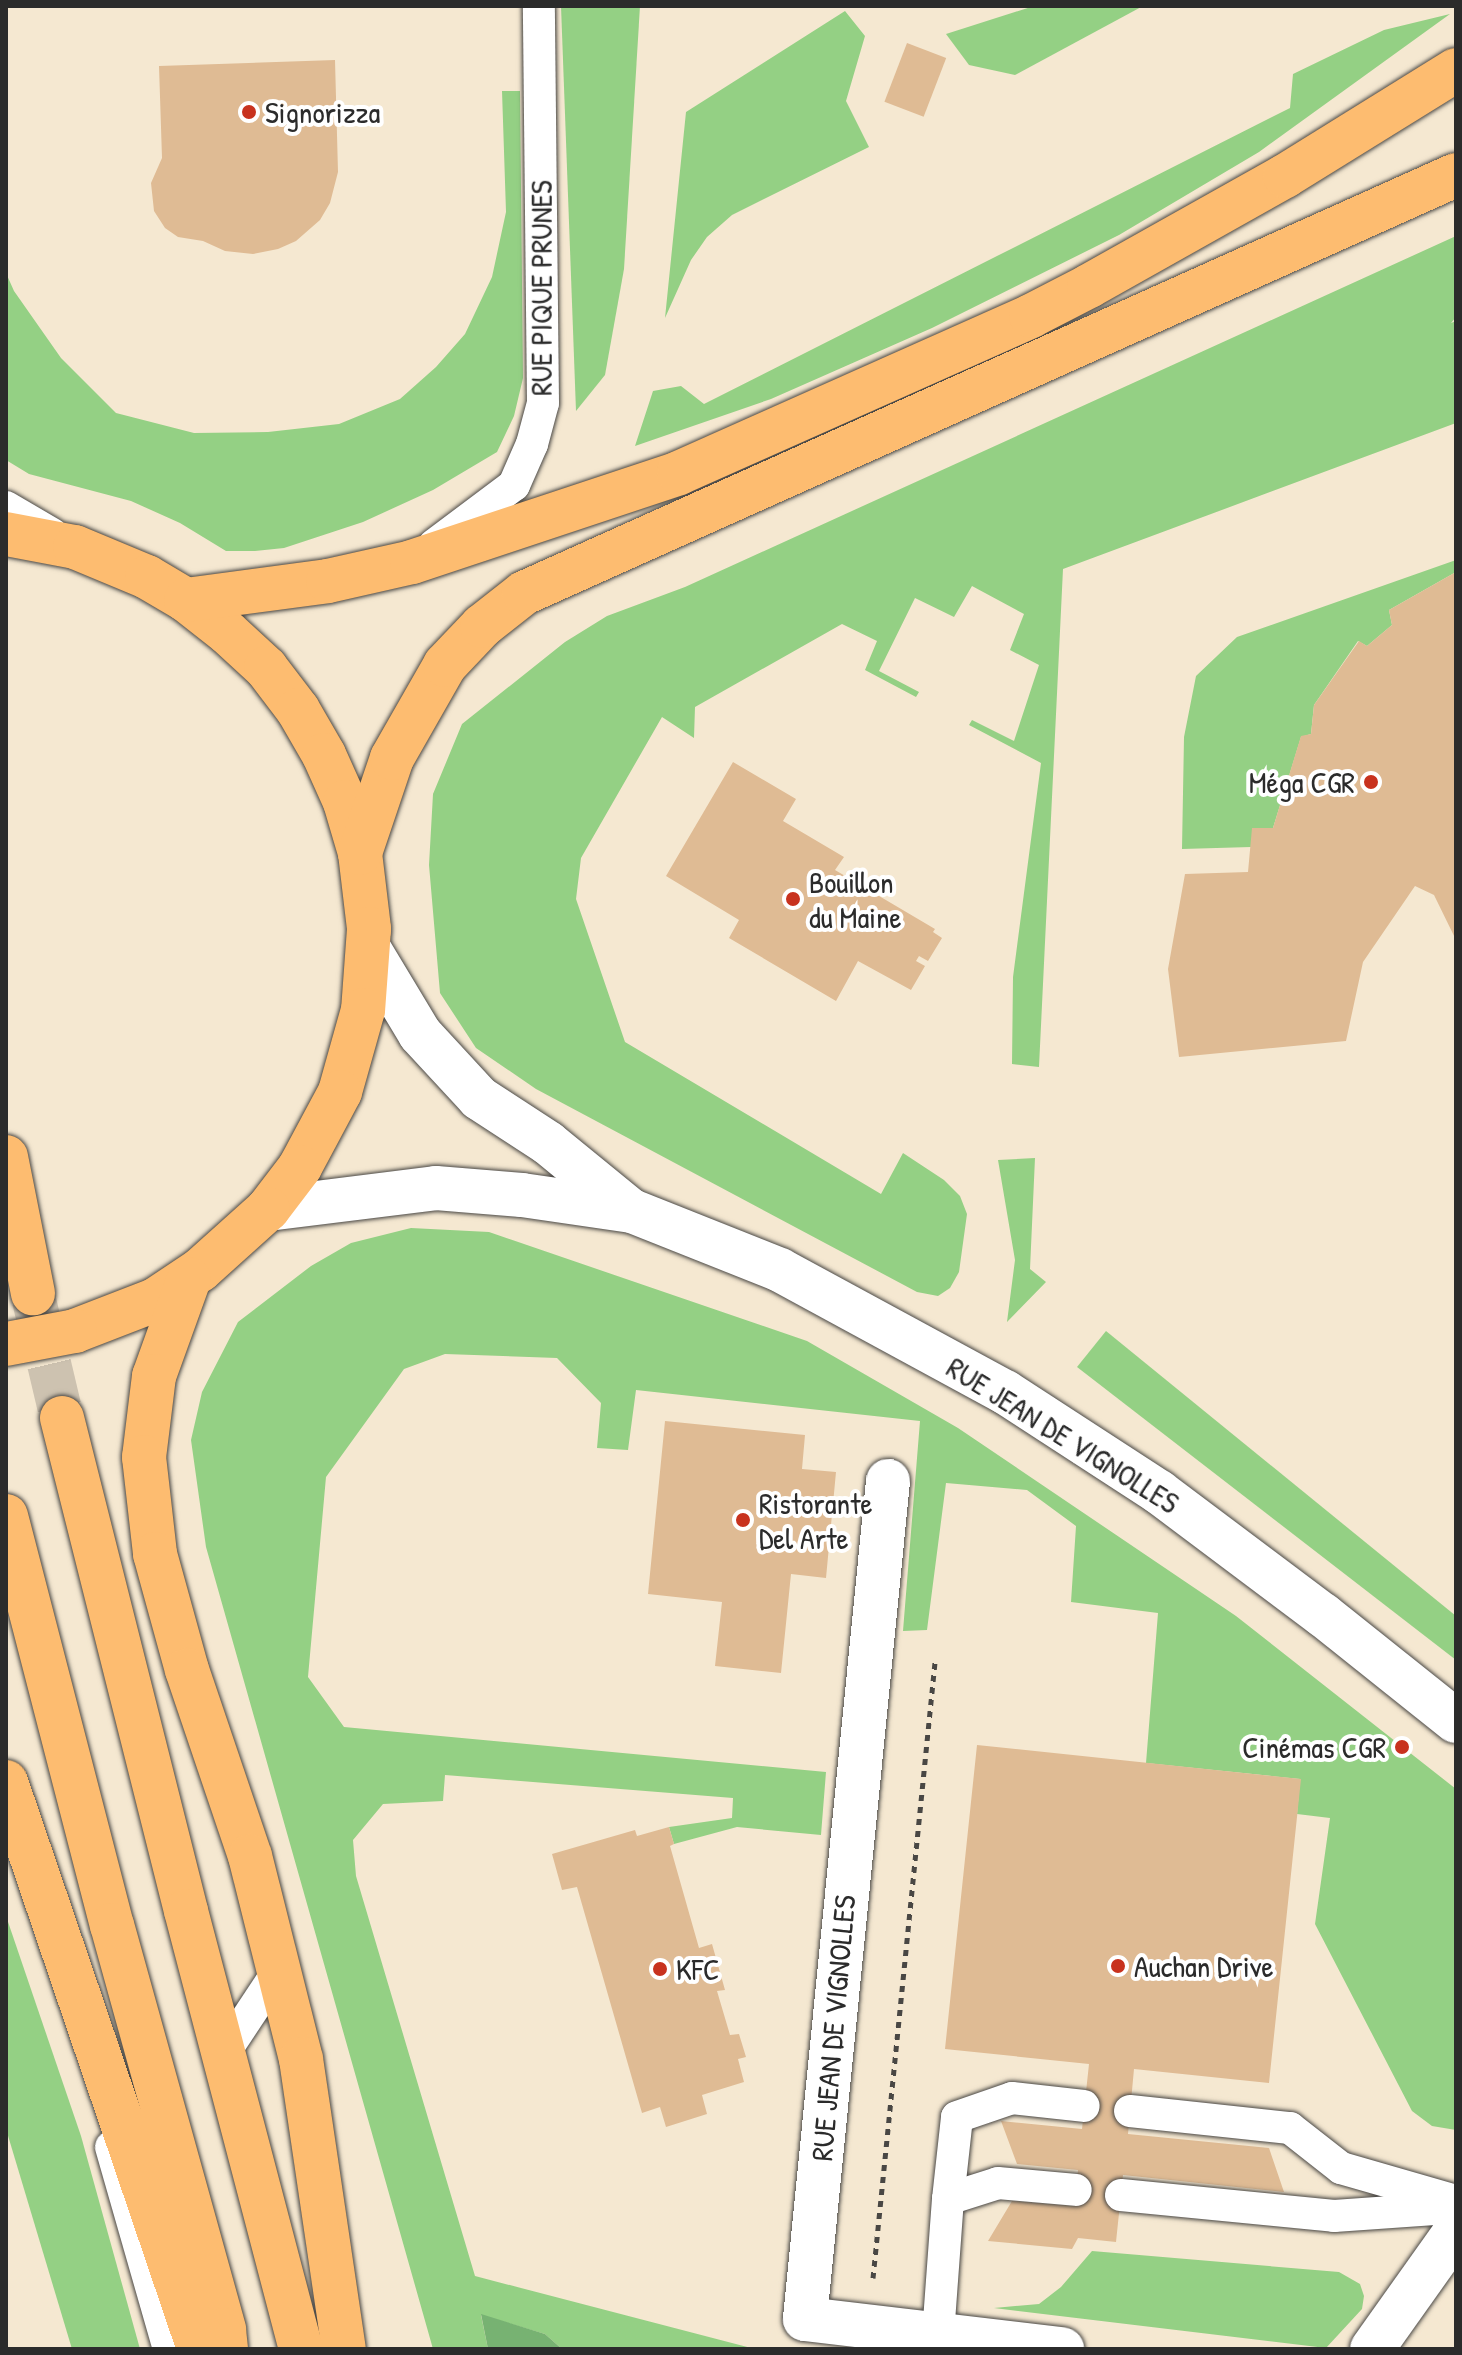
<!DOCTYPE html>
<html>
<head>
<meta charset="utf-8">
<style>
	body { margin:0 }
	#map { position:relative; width:1462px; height:2355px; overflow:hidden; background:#f5e8d1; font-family:"Patrick Hand",sans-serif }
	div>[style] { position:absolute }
	.green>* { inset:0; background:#94d084 }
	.forest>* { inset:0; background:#77b272 }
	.building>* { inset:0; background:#dfbb94; transform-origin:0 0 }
	.primary-tunnel>* { height:44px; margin-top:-22px; transform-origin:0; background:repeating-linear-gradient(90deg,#cdc2b0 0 44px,transparent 0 66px) }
	.path>* { height:5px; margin-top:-2.5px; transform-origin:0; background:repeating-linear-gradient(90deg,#494744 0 6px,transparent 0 12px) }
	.roads { filter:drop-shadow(0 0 2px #494744) drop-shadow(0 0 2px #494744) }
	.service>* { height:32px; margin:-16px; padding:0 16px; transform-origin:16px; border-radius:16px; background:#fff }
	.minor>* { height:44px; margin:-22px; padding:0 22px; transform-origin:22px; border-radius:22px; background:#fff }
	.primary>* { height:44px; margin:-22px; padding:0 22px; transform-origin:22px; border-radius:22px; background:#fdbc70 }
	.trunk>* { height:44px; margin:-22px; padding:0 22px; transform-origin:22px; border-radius:22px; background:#fdbc70 }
	.motorway>* { height:44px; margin:-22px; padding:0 22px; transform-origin:22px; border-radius:22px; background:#fdbc70 }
	.dots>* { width:22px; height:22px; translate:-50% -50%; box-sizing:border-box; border:4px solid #fff; border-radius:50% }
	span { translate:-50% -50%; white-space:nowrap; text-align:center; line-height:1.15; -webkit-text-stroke:8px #fff; paint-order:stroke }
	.poi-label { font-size:30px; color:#2b2b2b }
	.left { translate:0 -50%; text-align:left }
	.right { translate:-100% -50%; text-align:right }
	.street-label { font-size:30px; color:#2b2b2b }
	.frame { position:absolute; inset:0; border:8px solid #2b2b2b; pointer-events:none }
</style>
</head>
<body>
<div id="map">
	<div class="green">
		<i style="clip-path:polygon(561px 6px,640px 6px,624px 269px,605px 375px,576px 411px)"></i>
		<i style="clip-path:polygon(1034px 6px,1143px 6px,1015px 75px,969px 65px,946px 34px)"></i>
		<i style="clip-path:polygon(845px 11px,865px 36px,846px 101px,869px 147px,732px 215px,707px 237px,691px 260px,665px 318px,686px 112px)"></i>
		<i style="clip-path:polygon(1450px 14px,1259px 152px,1119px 235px,932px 328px,771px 399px,635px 446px,653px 391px,681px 386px,704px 404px,1290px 108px,1293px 74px,1384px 30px)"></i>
		<i style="clip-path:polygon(502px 91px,520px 91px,523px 378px,514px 416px,497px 452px,433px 490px,363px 522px,284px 548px,255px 551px,226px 551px,180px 523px,131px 501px,29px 474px,6px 460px,6px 273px,14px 291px,61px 358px,116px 413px,194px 433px,268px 432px,339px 424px,400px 399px,436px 367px,465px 334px,492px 277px,506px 212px)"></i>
		<i style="clip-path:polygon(1456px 236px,1456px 317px,1451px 323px,1456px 321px,1456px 423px,1063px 569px,1039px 1067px,1012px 1064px,1013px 977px,1041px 763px,969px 725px,972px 720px,1014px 741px,1039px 665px,1010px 650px,1024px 614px,972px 586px,954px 617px,915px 598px,879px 671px,919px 692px,916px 697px,865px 670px,877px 641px,842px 624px,695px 707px,694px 738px,662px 717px,581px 858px,576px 899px,625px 1042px,881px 1194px,903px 1153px,944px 1180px,960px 1196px,967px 1214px,959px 1272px,950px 1288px,938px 1296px,917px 1292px,536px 1089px,476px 1048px,440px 993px,429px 865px,433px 794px,462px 724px,565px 642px,607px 616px,685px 587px)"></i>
		<i style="clip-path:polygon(1456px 560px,1456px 572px,1389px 610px,1392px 625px,1367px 646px,1358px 641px,1314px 705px,1311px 734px,1301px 737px,1273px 828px,1251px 847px,1182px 849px,1184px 737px,1196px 676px,1237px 637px)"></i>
		<i style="clip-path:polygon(1035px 1158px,1030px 1269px,1046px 1282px,1007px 1322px,1015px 1260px,998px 1160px)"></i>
		<i style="clip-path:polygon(411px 1228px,489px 1232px,807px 1341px,958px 1428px,1236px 1616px,1456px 1789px,1456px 2130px,1432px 2126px,1412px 2111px,1315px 1924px,1330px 1818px,1297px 1814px,1300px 1779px,1146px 1763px,1158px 1613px,1071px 1602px,1076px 1526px,1027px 1490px,946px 1483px,927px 1630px,903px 1631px,920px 1421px,636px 1390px,628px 1450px,597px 1448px,601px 1403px,557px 1358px,445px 1354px,404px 1369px,326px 1477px,308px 1677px,344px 1727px,826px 1772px,821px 1835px,737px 1827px,674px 1844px,669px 1827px,732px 1818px,733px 1798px,445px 1775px,443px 1801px,383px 1804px,353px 1840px,356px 1876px,475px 2276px,755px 2349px,562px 2349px,545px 2334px,481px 2315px,488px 2349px,433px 2349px,206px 1547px,191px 1440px,202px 1392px,238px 1322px,311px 1266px,351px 1243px)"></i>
		<i style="clip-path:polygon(1106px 1331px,1456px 1616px,1456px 1660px,1077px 1367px)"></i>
		<i style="clip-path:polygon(6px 1916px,81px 2136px,140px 2349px,72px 2349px,6px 2129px)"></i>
		<i style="clip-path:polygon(1092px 2251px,1339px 2272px,1360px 2284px,1364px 2296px,1362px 2309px,1326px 2348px,994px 2308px,1039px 2304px,1061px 2287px)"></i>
	</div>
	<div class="forest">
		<i style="clip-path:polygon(481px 2314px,545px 2334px,562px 2349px,488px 2349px)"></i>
	</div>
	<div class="building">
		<i style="left:907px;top:43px;width:42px;height:63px;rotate:21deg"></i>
		<i style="clip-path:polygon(335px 60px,338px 172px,330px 203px,320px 220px,296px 241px,278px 249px,253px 254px,225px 251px,203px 241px,178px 237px,165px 228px,154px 211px,151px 183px,162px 158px,159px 66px)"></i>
		<i style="clip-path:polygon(1456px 572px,1456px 940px,1434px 895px,1415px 886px,1363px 962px,1346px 1041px,1179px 1057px,1168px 969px,1185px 874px,1248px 872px,1252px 828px,1273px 828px,1301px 736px,1311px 734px,1314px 705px,1359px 641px,1367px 646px,1392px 625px,1389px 610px)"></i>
		<i style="clip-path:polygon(733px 762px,796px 799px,783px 821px,844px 857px,835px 870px,935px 929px,933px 932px,942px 938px,928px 961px,919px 956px,916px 961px,925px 966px,911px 990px,858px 961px,836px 1001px,729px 938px,739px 920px,666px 876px)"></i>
		<i style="clip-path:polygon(665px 1421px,805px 1435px,802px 1469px,836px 1472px,826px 1578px,791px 1574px,781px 1673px,715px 1666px,722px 1602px,648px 1594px)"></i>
		<i style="clip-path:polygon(977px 1745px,1301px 1779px,1269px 2083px,1134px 2069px,1128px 2134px,1269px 2148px,1284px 2192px,1123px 2175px,1116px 2242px,1078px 2238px,1072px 2249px,988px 2241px,1012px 2201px,1074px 2206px,1078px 2170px,1017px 2164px,1001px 2121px,1082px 2129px,1089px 2064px,945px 2049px)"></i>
		<i style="clip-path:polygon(669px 1827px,674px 1844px,670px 1846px,699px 1948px,712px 1944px,725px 1990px,717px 1991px,730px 2035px,739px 2034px,746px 2057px,738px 2059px,744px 2082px,702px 2095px,707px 2114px,666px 2127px,660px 2107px,642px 2113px,577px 1887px,562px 1890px,552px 1854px,635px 1830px,637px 1836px)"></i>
	</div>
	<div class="primary-tunnel">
		<i style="left:34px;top:1300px;width:121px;rotate:76.7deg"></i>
	</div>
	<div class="path">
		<i style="left:873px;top:2278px;width:619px;rotate:-84.25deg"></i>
	</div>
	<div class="roads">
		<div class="service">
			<i style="left:6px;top:507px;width:53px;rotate:30.4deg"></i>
			<i style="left:434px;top:545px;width:100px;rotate:-36.9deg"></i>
			<i style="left:514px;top:485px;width:45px;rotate:-66.3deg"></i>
			<i style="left:532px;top:444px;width:42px;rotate:-75deg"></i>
			<i style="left:543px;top:403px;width:397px;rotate:-90.6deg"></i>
			<i style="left:224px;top:2053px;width:100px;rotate:-56.5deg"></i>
			<i style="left:1130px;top:2111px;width:161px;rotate:6.1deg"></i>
			<i style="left:1290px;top:2128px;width:65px;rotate:38.1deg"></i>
			<i style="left:1341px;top:2168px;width:120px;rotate:16deg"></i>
			<i style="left:111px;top:2147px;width:210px;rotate:74deg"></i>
			<i style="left:1121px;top:2195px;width:214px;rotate:5.6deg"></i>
			<i style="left:1334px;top:2216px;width:115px;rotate:-4deg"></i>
			<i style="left:948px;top:2199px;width:82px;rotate:-83.7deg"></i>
			<i style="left:957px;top:2117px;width:58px;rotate:-19.1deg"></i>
			<i style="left:1012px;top:2098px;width:72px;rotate:6.3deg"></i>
			<i style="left:938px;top:2335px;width:136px;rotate:-85.8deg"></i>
			<i style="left:948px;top:2199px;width:52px;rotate:-17.7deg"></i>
			<i style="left:998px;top:2183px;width:78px;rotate:5.1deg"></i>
		</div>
		<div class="minor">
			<i style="left:369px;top:949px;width:99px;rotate:59deg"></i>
			<i style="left:420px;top:1034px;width:87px;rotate:47.3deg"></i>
			<i style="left:479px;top:1098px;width:82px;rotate:33.1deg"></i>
			<i style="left:548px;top:1143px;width:106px;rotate:39.3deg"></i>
			<i style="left:268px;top:1209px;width:169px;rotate:-7.1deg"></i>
			<i style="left:436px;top:1188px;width:86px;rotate:4.7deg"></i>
			<i style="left:522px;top:1195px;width:111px;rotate:8.3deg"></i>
			<i style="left:632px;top:1211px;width:159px;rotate:21.7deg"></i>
			<i style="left:780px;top:1270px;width:256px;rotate:28.5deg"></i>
			<i style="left:1005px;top:1392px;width:184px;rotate:33deg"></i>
			<i style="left:1159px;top:1492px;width:205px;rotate:36.9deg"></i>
			<i style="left:1323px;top:1615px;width:170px;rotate:38.6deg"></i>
			<i style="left:888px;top:1481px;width:842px;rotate:95.66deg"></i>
			<i style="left:805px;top:2319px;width:259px;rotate:6.7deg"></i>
			<i style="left:1372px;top:2349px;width:145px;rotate:-54.6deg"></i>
		</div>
		<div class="primary">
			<i style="left:6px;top:534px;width:70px;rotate:10.7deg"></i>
			<i style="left:75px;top:547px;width:78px;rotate:22.6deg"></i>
			<i style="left:147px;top:577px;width:45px;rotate:30.5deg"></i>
			<i style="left:186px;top:600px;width:53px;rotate:38.2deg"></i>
			<i style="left:228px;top:633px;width:52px;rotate:42.6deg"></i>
			<i style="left:266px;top:668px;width:53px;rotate:52.7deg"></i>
			<i style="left:298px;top:710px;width:52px;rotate:60deg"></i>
			<i style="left:324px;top:755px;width:51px;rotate:65.9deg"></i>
			<i style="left:345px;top:802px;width:53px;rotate:73.6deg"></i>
			<i style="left:360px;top:853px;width:77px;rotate:83.2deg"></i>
			<i style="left:369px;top:929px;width:81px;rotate:94.2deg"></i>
			<i style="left:363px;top:1010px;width:85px;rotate:105.7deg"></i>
			<i style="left:340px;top:1092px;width:85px;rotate:118.1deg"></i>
			<i style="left:300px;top:1167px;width:53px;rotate:127.3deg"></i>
			<i style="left:268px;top:1209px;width:91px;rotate:138.1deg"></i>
			<i style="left:200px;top:1270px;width:54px;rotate:146.3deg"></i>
			<i style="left:155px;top:1300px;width:86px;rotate:158.8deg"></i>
			<i style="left:75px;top:1331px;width:70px;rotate:169.3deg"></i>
			<i style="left:6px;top:1157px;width:139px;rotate:78.8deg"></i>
			<i style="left:62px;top:1418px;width:508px;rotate:75.88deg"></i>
			<i style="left:186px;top:1911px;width:453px;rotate:75.3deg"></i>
			<i style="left:6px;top:1516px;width:423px;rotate:75.5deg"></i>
			<i style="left:112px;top:1925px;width:420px;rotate:74.5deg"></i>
			<i style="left:224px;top:2330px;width:19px;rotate:84deg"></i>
		</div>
		<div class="trunk">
			<i style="left:189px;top:1279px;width:103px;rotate:109.8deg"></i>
			<i style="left:154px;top:1376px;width:82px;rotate:97deg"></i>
			<i style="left:144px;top:1457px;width:98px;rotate:83.5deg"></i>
			<i style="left:155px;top:1554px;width:120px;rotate:74.6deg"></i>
			<i style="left:187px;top:1670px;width:196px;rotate:71.3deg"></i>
			<i style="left:250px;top:1856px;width:209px;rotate:75.9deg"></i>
			<i style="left:301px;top:2059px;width:293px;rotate:81.6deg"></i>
			<i style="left:6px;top:1782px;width:599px;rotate:71.2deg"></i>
		</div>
		<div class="motorway">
			<i style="left:186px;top:600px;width:143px;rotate:-7.6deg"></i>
			<i style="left:328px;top:581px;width:86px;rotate:-12.7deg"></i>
			<i style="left:412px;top:562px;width:281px;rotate:-18.4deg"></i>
			<i style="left:679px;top:473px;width:385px;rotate:-24deg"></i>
			<i style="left:1031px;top:316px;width:65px;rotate:-27.3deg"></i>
			<i style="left:1089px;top:286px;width:225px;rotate:-29.3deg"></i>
			<i style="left:1285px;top:176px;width:201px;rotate:-31.8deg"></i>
			<i style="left:360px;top:853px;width:100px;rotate:-71.4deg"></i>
			<i style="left:392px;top:758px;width:107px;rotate:-60.3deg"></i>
			<i style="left:445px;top:665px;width:54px;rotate:-46.5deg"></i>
			<i style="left:482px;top:626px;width:53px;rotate:-38.2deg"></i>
			<i style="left:524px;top:593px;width:1021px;rotate:-24.16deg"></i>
		</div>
	</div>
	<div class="dots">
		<i style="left:249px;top:112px;background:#c8321e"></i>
		<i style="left:1371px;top:782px;background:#c8321e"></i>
		<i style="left:793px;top:899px;background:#c8321e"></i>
		<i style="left:743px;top:1520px;background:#c8321e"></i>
		<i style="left:1402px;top:1747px;background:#c8321e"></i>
		<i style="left:1118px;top:1966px;background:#c8321e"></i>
		<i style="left:660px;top:1969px;background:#c8321e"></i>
	</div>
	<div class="poi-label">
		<span class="left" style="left:265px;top:112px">Signorizza</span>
		<span class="right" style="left:1355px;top:782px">Méga CGR</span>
		<span class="left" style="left:809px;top:899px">Bouillon<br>du Maine</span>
		<span class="left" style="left:759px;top:1520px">Ristorante<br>Del Arte</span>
		<span class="right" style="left:1386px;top:1747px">Cinémas CGR</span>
		<span class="left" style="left:1134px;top:1966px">Auchan Drive</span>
		<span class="left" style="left:676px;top:1969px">KFC</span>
	</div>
	<div class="street-label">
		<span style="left:541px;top:288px;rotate:-90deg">RUE PIQUE PRUNES</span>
		<span style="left:1063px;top:1435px;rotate:32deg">RUE JEAN DE VIGNOLLES</span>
		<span style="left:833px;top:2028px;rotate:-85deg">RUE JEAN DE VIGNOLLES</span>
	</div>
	<div class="frame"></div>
</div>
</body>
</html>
